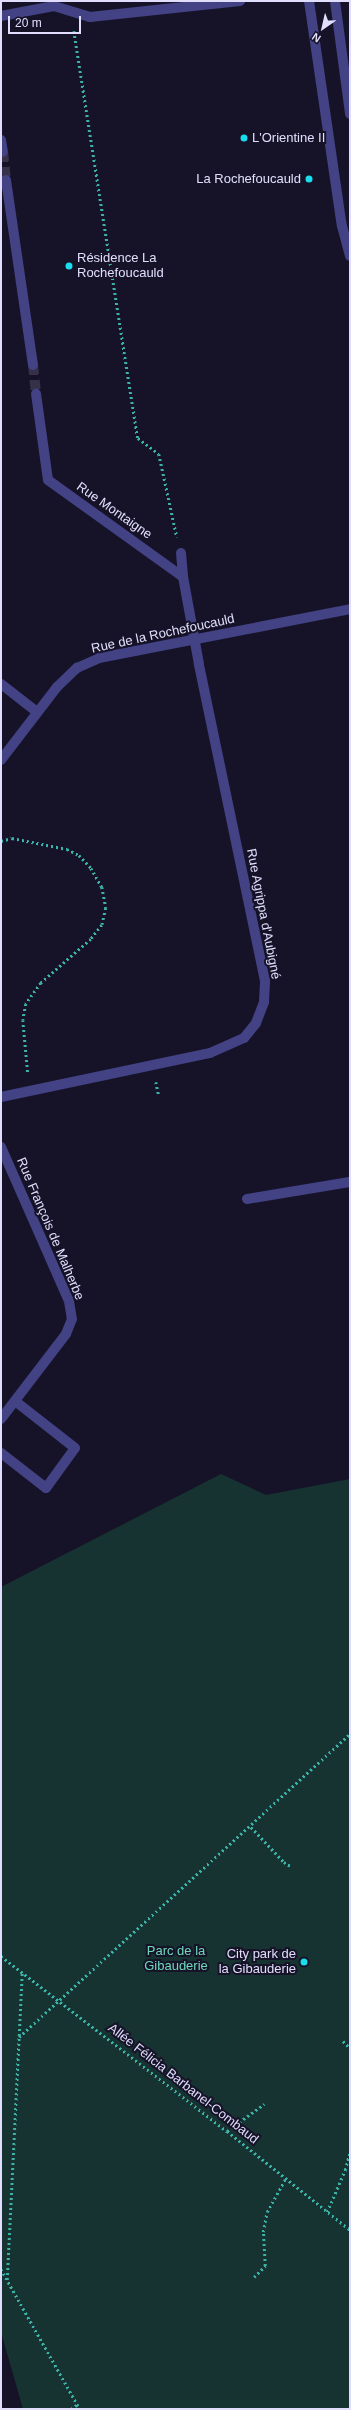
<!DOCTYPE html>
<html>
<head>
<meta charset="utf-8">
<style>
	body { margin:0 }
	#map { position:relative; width:351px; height:2410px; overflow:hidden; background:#161329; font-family:Helvetica,sans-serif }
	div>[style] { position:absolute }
	.green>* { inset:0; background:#163331 }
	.minor-tunnel>* { height:10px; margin-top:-5px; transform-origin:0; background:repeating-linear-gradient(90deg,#343149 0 10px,transparent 0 15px) }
	.path>* { height:2.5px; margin-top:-1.25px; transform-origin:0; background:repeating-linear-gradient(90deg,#3bb3a8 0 2px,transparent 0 5px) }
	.minor>* { height:10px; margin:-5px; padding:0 5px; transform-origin:5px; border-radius:5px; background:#424284 }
	.dots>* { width:11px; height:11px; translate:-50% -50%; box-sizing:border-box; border:2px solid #161329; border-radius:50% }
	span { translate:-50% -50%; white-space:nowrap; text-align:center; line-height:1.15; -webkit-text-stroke:4px #161329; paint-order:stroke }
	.poi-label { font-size:13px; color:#e0defc }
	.left { translate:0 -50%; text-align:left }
	.right { translate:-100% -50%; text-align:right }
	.street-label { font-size:13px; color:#e0defc }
	.park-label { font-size:13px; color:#6ed8ba }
	.frame { position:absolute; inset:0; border:2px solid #e0defc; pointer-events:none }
	.north { position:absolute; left:303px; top:8px; width:40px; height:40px; -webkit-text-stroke:3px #161329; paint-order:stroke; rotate:214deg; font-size:11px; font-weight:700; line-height:16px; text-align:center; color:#e0defc }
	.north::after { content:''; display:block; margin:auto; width:14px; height:18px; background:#e0defc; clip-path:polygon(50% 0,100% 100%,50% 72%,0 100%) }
	.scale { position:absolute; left:8px; top:16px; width:73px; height:18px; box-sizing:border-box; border:2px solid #e0defc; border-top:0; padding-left:5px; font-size:12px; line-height:14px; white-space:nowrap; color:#e0defc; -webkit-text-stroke:3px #161329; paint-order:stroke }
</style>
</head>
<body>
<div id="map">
	<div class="green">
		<i style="clip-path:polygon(221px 1474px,266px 1495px,350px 1479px,350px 2409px,23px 2409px,1px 2332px,1px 1587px)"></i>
	</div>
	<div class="minor-tunnel">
		<i style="left:3px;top:152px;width:28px;rotate:84deg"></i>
		<i style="left:33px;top:365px;width:29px;rotate:84deg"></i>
	</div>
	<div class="path">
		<i style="left:74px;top:31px;width:412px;rotate:81.1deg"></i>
		<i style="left:138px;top:438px;width:26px;rotate:37deg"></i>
		<i style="left:159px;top:454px;width:85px;rotate:77.8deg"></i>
		<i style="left:1px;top:841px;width:11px;rotate:-15deg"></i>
		<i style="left:12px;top:838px;width:56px;rotate:11.3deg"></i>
		<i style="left:67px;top:849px;width:13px;rotate:27deg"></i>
		<i style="left:79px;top:855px;width:18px;rotate:47deg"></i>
		<i style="left:91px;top:868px;width:22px;rotate:60deg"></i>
		<i style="left:102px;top:887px;width:21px;rotate:79deg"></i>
		<i style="left:106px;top:908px;width:17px;rotate:103deg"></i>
		<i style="left:102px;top:925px;width:18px;rotate:128deg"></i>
		<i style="left:91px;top:939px;width:67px;rotate:138.7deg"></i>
		<i style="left:41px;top:983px;width:26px;rotate:126deg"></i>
		<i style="left:26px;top:1004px;width:16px;rotate:101deg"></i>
		<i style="left:23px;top:1020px;width:54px;rotate:84.7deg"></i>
		<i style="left:156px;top:1082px;width:14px;rotate:78deg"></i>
		<i style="left:251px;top:1827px;width:48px;rotate:46.7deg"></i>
		<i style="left:284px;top:1862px;width:9px;rotate:32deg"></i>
		<i style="left:1px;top:1956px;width:286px;rotate:37.8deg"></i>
		<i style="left:227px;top:2131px;width:158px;rotate:38.8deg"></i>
		<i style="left:19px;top:2036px;width:64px;rotate:-87.3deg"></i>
		<i style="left:343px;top:2041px;width:10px;rotate:45deg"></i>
		<i style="left:227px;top:2131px;width:46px;rotate:-36.1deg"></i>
		<i style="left:327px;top:2212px;width:46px;rotate:-66.8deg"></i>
		<i style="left:345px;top:2170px;width:20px;rotate:-75deg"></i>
		<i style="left:1px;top:2269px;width:161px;rotate:60.6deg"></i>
		<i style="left:254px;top:2277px;width:16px;rotate:-45deg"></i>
		<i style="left:265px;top:2266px;width:34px;rotate:-93deg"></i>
		<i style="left:263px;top:2232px;width:20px;rotate:-79deg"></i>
		<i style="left:267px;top:2212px;width:38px;rotate:-61deg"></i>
		<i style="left:7px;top:2280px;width:243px;rotate:-87.2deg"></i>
		<i style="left:19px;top:2037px;width:449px;rotate:-42.5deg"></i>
		<i style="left:71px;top:2409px;width:9px;rotate:-36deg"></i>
	</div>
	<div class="minor">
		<i style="left:309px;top:1px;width:227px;rotate:81.7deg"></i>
		<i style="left:342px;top:226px;width:31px;rotate:75deg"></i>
		<i style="left:335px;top:1px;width:114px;rotate:82.4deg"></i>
		<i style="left:1px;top:16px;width:54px;rotate:-10.7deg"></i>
		<i style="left:54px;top:6px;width:38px;rotate:17deg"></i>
		<i style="left:90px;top:17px;width:151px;rotate:-6.1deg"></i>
		<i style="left:1px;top:140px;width:12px;rotate:81deg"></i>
		<i style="left:6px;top:180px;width:187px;rotate:81.7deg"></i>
		<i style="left:181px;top:553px;width:24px;rotate:85deg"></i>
		<i style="left:1px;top:684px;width:46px;rotate:37.9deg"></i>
		<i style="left:1px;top:760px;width:92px;rotate:-52.5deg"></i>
		<i style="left:57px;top:687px;width:28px;rotate:-44deg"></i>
		<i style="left:77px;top:668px;width:24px;rotate:-24deg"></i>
		<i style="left:99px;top:658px;width:256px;rotate:-11deg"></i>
		<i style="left:1px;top:1097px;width:214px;rotate:-11.9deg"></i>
		<i style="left:210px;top:1053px;width:37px;rotate:-24deg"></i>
		<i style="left:244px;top:1038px;width:19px;rotate:-51deg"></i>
		<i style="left:256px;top:1023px;width:22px;rotate:-69deg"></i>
		<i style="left:264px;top:1002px;width:21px;rotate:-87deg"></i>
		<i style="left:265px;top:981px;width:324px;rotate:-101.8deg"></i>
		<i style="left:199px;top:664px;width:88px;rotate:-100.4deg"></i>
		<i style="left:183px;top:577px;width:166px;rotate:-144.3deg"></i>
		<i style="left:48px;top:480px;width:87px;rotate:-97.9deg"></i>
		<i style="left:1px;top:1147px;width:168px;rotate:66.2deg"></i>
		<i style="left:69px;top:1301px;width:18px;rotate:81deg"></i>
		<i style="left:72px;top:1319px;width:16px;rotate:112deg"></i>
		<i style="left:66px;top:1334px;width:107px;rotate:127.4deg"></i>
		<i style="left:247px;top:1199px;width:104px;rotate:-9.4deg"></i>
		<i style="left:1px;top:1453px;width:57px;rotate:37.9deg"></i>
		<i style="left:46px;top:1488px;width:49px;rotate:-54.1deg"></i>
		<i style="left:75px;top:1448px;width:76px;rotate:-141.9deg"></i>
	</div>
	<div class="dots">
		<i style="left:244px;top:138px;background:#19deed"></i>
		<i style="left:309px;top:179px;background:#19deed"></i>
		<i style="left:69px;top:266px;background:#19deed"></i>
		<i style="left:304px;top:1962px;background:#19deed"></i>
	</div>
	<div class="poi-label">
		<span class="left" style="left:252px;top:138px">L'Orientine II</span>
		<span class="right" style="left:301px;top:179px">La Rochefoucauld</span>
		<span class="left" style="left:77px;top:266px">Résidence La<br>Rochefoucauld</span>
		<span class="right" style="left:296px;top:1962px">City park de<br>la Gibauderie</span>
	</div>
	<div class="street-label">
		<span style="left:114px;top:511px;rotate:35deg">Rue Montaigne</span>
		<span style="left:163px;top:634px;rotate:-12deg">Rue de la Rochefoucauld</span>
		<span style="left:263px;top:914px;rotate:79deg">Rue Agrippa d'Aubigné</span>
		<span style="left:50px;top:1229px;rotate:67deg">Rue François de Malherbe</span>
		<span style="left:183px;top:2084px;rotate:38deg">Allée Félicia Barbanel-Combaud</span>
	</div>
	<div class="park-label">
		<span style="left:176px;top:1959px">Parc de la<br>Gibauderie</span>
	</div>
	<div class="frame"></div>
	<div class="north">N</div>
	<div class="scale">20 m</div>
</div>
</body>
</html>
